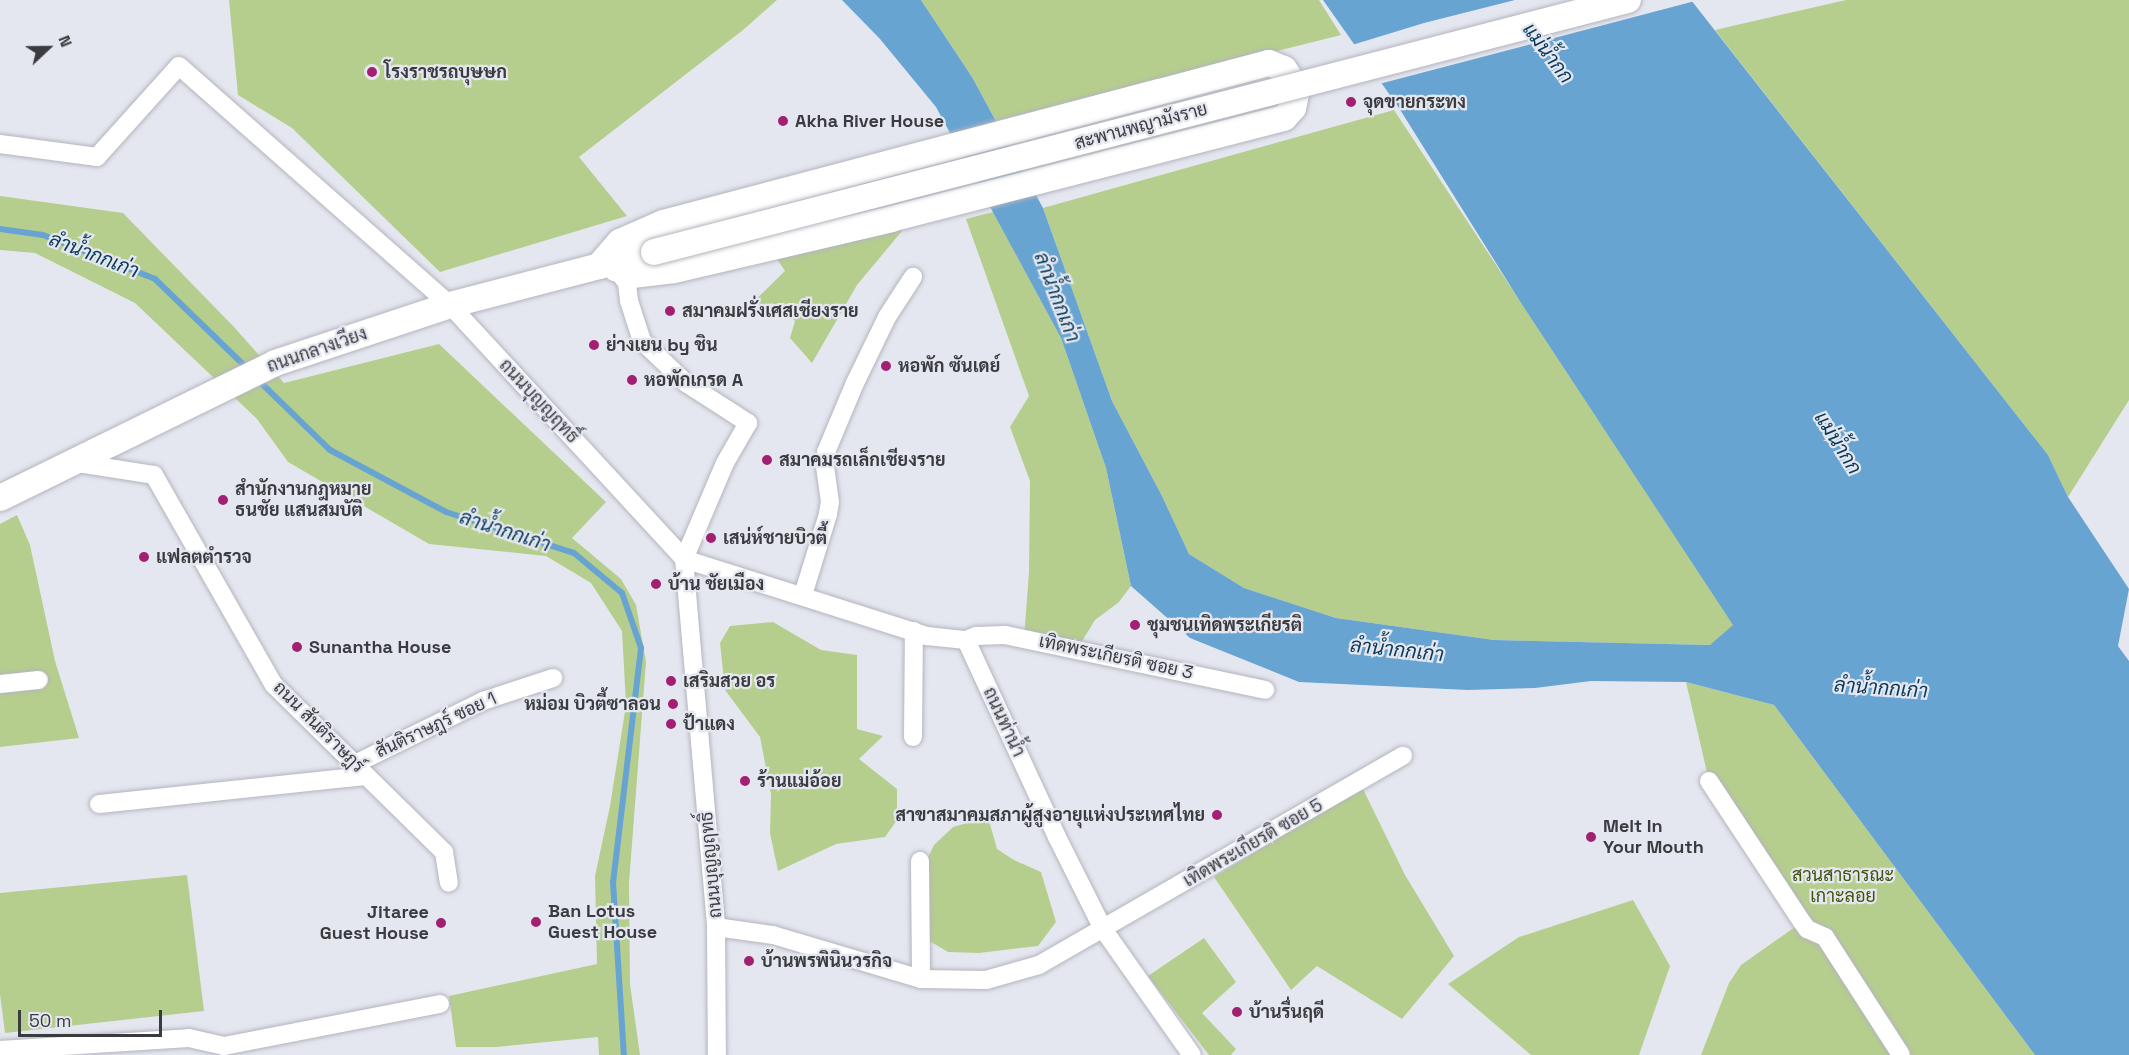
<!DOCTYPE html>
<html>
<head>
<meta charset="utf-8">
<style>
	body { margin:0 }
	#map { position:relative; width:2129px; height:1055px; overflow:hidden; background:#e5e7f0; font-family:"Space Grotesk",Sarabun,sans-serif }
	div>[style] { position:absolute }
	.green>* { inset:0; background:#b6ce8d }
	.water>* { inset:0; background:#68a4d2 }
	.pier>* { inset:0; background:#e5e7f0 }
	.stream>* { height:6px; margin:-3px; padding:0 3px; transform-origin:3px; border-radius:3px; background:#68a4d2 }
	.roads { filter:drop-shadow(0 0 2px #b3b5be) drop-shadow(0 0 2px #b3b5be) }
	.minor>* { height:18px; margin:-9px; padding:0 9px; transform-origin:9px; border-radius:9px; background:#fff }
	.secondary>* { height:26px; margin:-13px; padding:0 13px; transform-origin:13px; border-radius:13px; background:#fff }
	.bridges { filter:drop-shadow(0 0 2px #b3b5be) drop-shadow(0 0 2px #b3b5be) }
	.secondary-bridge>* { height:26px; margin:-13px; padding:0 13px; transform-origin:13px; border-radius:13px; background:#fff }
	.dots>* { width:16px; height:16px; translate:-50% -50%; box-sizing:border-box; border:3px solid #e5e7f0; border-radius:50% }
	span { translate:-50% -50%; white-space:nowrap; text-align:center; line-height:1.15; -webkit-text-stroke:4.5px #e5e7f0; paint-order:stroke }
	.poi-label { font-size:18px; color:#3a3b3f; font-weight:700 }
	.left { translate:0 -50%; text-align:left }
	.right { translate:-100% -50%; text-align:right }
	.street-label { font-size:18px; color:#3a3b3f }
	.park-label { font-size:18px; color:#3f5309 }
	.water-label { font-size:20px; color:#083958; font-style:italic }
	.north { position:absolute; left:18px; top:18px; width:60px; height:60px; -webkit-text-stroke:4px #e5e7f0; paint-order:stroke; rotate:68deg; font-size:16px; font-weight:700; line-height:24px; text-align:center; color:#3a3b3f }
	.north::after { content:''; display:block; margin:auto; width:21px; height:27px; background:#3a3b3f; clip-path:polygon(50% 0,100% 100%,50% 72%,0 100%) }
	.scale { position:absolute; left:18px; top:1010px; width:144px; height:27px; box-sizing:border-box; border:3px solid #3a3b3f; border-top:0; padding-left:8px; font-size:18px; line-height:21px; white-space:nowrap; color:#3a3b3f; -webkit-text-stroke:4px #e5e7f0; paint-order:stroke }
</style>
</head>
<body>
<div id="map">
	<div class="green">
		<i style="clip-path:polygon(229px 0,777px 0,743px 30px,579px 157px,627px 216px,440px 272px,292px 128px,238px 95px)"></i>
		<i style="clip-path:polygon(921px 0,1319px 0,1341px 35px,996px 121px,972px 77px)"></i>
		<i style="clip-path:polygon(1846px 0,2129px 0,2129px 400px,2068px 497px,2048px 455px,1715px 30px)"></i>
		<i style="clip-path:polygon(1394px 110px,1734px 626px,1710px 645px,1494px 640px,1336px 618px,1244px 588px,1189px 554px,1162px 496px,1112px 401px,1043px 208px)"></i>
		<i style="clip-path:polygon(0 196px,123px 213px,234px 327px,284px 383px,439px 344px,606px 502px,572px 538px,621px 579px,636px 605px,646px 662px,629px 883px,630px 984px,640px 1055px,599px 1055px,598px 1037px,496px 1047px,456px 1047px,449px 996px,597px 964px,595px 876px,610px 806px,626px 705px,622px 631px,591px 583px,546px 556px,429px 544px,288px 462px,257px 419px,135px 303px,35px 253px,0 250px)"></i>
		<i style="clip-path:polygon(993px 212px,1061px 338px,1106px 468px,1131px 586px,1119px 602px,1095px 620px,1076px 651px,1024px 638px,1029px 572px,1030px 481px,1010px 427px,1029px 396px,966px 219px)"></i>
		<i style="clip-path:polygon(893px 228px,902px 231px,857px 285px,812px 363px,790px 338px,795px 321px,772px 303px,761px 314px,748px 307px,785px 271px,777px 259px,815px 246px)"></i>
		<i style="clip-path:polygon(17px 515px,30px 545px,55px 661px,79px 738px,0 747px,0 524px)"></i>
		<i style="clip-path:polygon(773px 622px,821px 650px,857px 655px,857px 729px,883px 736px,859px 759px,897px 789px,897px 820px,885px 837px,836px 844px,778px 871px,770px 833px,771px 794px,760px 737px,725px 690px,720px 643px,730px 626px)"></i>
		<i style="clip-path:polygon(1686px 682px,1774px 705px,2035px 1055px,1701px 1055px,1729px 983px,1741px 965px,1802px 922px,1709px 781px)"></i>
		<i style="clip-path:polygon(1362px 787px,1405px 875px,1454px 956px,1402px 1019px,1317px 966px,1291px 990px,1214px 877px)"></i>
		<i style="clip-path:polygon(988px 817px,997px 849px,1014px 860px,1041px 872px,1056px 922px,1038px 946px,979px 953px,948px 952px,921px 936px,917px 880px,934px 845px,953px 827px)"></i>
		<i style="clip-path:polygon(187px 875px,204px 1011px,5px 1033px,0 994px,0 893px)"></i>
		<i style="clip-path:polygon(1633px 900px,1670px 966px,1639px 1055px,1531px 1055px,1448px 984px,1519px 937px)"></i>
		<i style="clip-path:polygon(1204px 938px,1236px 982px,1202px 1013px,1236px 1049px,1231px 1055px,1209px 1055px,1148px 976px)"></i>
	</div>
	<div class="water">
		<i style="clip-path:polygon(842px 0,921px 0,972px 77px,1043px 208px,1112px 401px,1162px 496px,1189px 554px,1244px 588px,1336px 618px,1494px 640px,1710px 645px,1733px 625px,1521px 303px,1399px 108px,1323px 0,1691px 0,2048px 455px,2068px 497px,2129px 589px,2118px 646px,2129px 661px,2129px 1055px,2035px 1055px,1774px 705px,1686px 682px,1591px 681px,1535px 688px,1468px 690px,1299px 682px,1190px 638px,1131px 586px,1106px 468px,1061px 338px,936px 107px,880px 39px)"></i>
	</div>
	<div class="pier">
		<i style="clip-path:polygon(1515px 0,1695px 0,1695px 1px,1379px 84px,1352px 45px,1424px 23px)"></i>
	</div>
	<div class="stream">
		<i style="left:0;top:229px;width:43px;rotate:7.9deg"></i>
		<i style="left:43px;top:235px;width:120px;rotate:21.4deg"></i>
		<i style="left:155px;top:279px;width:129px;rotate:44.1deg"></i>
		<i style="left:257px;top:379px;width:102px;rotate:44.2deg"></i>
		<i style="left:330px;top:450px;width:132px;rotate:28.1deg"></i>
		<i style="left:446px;top:512px;width:134px;rotate:17.8deg"></i>
		<i style="left:574px;top:553px;width:62px;rotate:39.8deg"></i>
		<i style="left:622px;top:593px;width:58px;rotate:70.9deg"></i>
		<i style="left:641px;top:648px;width:236px;rotate:96.8deg"></i>
		<i style="left:613px;top:882px;width:173px;rotate:86.4deg"></i>
	</div>
	<div class="roads">
		<div class="minor">
			<i style="left:0;top:144px;width:98px;rotate:7.6deg"></i>
			<i style="left:97px;top:157px;width:122px;rotate:-48deg"></i>
			<i style="left:179px;top:66px;width:361px;rotate:41.4deg"></i>
			<i style="left:450px;top:305px;width:345px;rotate:47.3deg"></i>
			<i style="left:684px;top:559px;width:369px;rotate:85deg"></i>
			<i style="left:716px;top:927px;width:128px;rotate:89.6deg"></i>
			<i style="left:614px;top:272px;width:13px;rotate:18deg"></i>
			<i style="left:626px;top:276px;width:25px;rotate:83deg"></i>
			<i style="left:629px;top:301px;width:42px;rotate:72deg"></i>
			<i style="left:642px;top:341px;width:61px;rotate:43.7deg"></i>
			<i style="left:686px;top:383px;width:74px;rotate:32.8deg"></i>
			<i style="left:748px;top:423px;width:46px;rotate:119.9deg"></i>
			<i style="left:725px;top:463px;width:104px;rotate:113.1deg"></i>
			<i style="left:71px;top:462px;width:84px;rotate:8.9deg"></i>
			<i style="left:154px;top:475px;width:241px;rotate:60.3deg"></i>
			<i style="left:273px;top:684px;width:240px;rotate:44.5deg"></i>
			<i style="left:444px;top:852px;width:31px;rotate:81deg"></i>
			<i style="left:684px;top:559px;width:255px;rotate:17.6deg"></i>
			<i style="left:927px;top:636px;width:39px;rotate:6deg"></i>
			<i style="left:966px;top:640px;width:217px;rotate:65.2deg"></i>
			<i style="left:1057px;top:837px;width:103px;rotate:63.4deg"></i>
			<i style="left:1103px;top:929px;width:154px;rotate:54.8deg"></i>
			<i style="left:803px;top:595px;width:85px;rotate:-72.8deg"></i>
			<i style="left:828px;top:514px;width:12px;rotate:-81deg"></i>
			<i style="left:830px;top:502px;width:36px;rotate:-98deg"></i>
			<i style="left:825px;top:466px;width:14px;rotate:-86deg"></i>
			<i style="left:826px;top:452px;width:75px;rotate:-67.2deg"></i>
			<i style="left:855px;top:383px;width:73px;rotate:-64.1deg"></i>
			<i style="left:887px;top:317px;width:48px;rotate:-57deg"></i>
			<i style="left:966px;top:640px;width:11px;rotate:-22deg"></i>
			<i style="left:976px;top:636px;width:29px;rotate:-2deg"></i>
			<i style="left:1005px;top:635px;width:266px;rotate:11.9deg"></i>
			<i style="left:0;top:684px;width:39px;rotate:-6deg"></i>
			<i style="left:913px;top:737px;width:106px;rotate:-89.5deg"></i>
			<i style="left:355px;top:764px;width:143px;rotate:-26.2deg"></i>
			<i style="left:483px;top:701px;width:74px;rotate:-18.2deg"></i>
			<i style="left:1709px;top:781px;width:169px;rotate:56.6deg"></i>
			<i style="left:1802px;top:922px;width:9px;rotate:54deg"></i>
			<i style="left:1807px;top:929px;width:20px;rotate:24deg"></i>
			<i style="left:1825px;top:937px;width:140px;rotate:57.2deg"></i>
			<i style="left:99px;top:804px;width:268px;rotate:-6deg"></i>
			<i style="left:920px;top:861px;width:118px;rotate:89.5deg"></i>
			<i style="left:716px;top:927px;width:58px;rotate:8deg"></i>
			<i style="left:773px;top:935px;width:154px;rotate:16.6deg"></i>
			<i style="left:921px;top:979px;width:65px;rotate:0.9deg"></i>
			<i style="left:986px;top:980px;width:55px;rotate:-15.8deg"></i>
			<i style="left:1039px;top:965px;width:420px;rotate:-29.9deg"></i>
			<i style="left:0;top:1050px;width:189px;rotate:-3.6deg"></i>
			<i style="left:189px;top:1038px;width:36px;rotate:13deg"></i>
			<i style="left:224px;top:1046px;width:220px;rotate:-11deg"></i>
		</div>
		<div class="secondary">
			<i style="left:599px;top:266px;width:32px;rotate:-49deg"></i>
			<i style="left:620px;top:242px;width:47px;rotate:-23.8deg"></i>
			<i style="left:663px;top:223px;width:627px;rotate:-14.79deg"></i>
			<i style="left:1269px;top:63px;width:16px;rotate:22deg"></i>
			<i style="left:1284px;top:69px;width:18px;rotate:56deg"></i>
			<i style="left:1294px;top:84px;width:10px;rotate:79deg"></i>
			<i style="left:1296px;top:94px;width:14px;rotate:102deg"></i>
			<i style="left:1293px;top:108px;width:13px;rotate:132deg"></i>
			<i style="left:1284px;top:118px;width:405px;rotate:165.6deg"></i>
			<i style="left:892px;top:219px;width:224px;rotate:166.8deg"></i>
			<i style="left:674px;top:270px;width:48px;rotate:172.9deg"></i>
			<i style="left:0;top:498px;width:306px;rotate:-26.1deg"></i>
			<i style="left:275px;top:363px;width:184px;rotate:-18.3deg"></i>
			<i style="left:450px;top:305px;width:211px;rotate:-14.6deg"></i>
		</div>
	</div>
	<div class="bridges">
		<div class="secondary-bridge">
			<i style="left:654px;top:252px;width:1006px;rotate:-14.51deg"></i>
		</div>
	</div>
	<div class="dots">
		<i style="left:372px;top:72px;background:#a22071"></i>
		<i style="left:1351px;top:102px;background:#a22071"></i>
		<i style="left:783px;top:121px;background:#a22071"></i>
		<i style="left:670px;top:311px;background:#a22071"></i>
		<i style="left:594px;top:345px;background:#a22071"></i>
		<i style="left:886px;top:366px;background:#a22071"></i>
		<i style="left:632px;top:380px;background:#a22071"></i>
		<i style="left:767px;top:460px;background:#a22071"></i>
		<i style="left:223px;top:500px;background:#a22071"></i>
		<i style="left:711px;top:538px;background:#a22071"></i>
		<i style="left:144px;top:557px;background:#a22071"></i>
		<i style="left:656px;top:584px;background:#a22071"></i>
		<i style="left:1135px;top:625px;background:#a22071"></i>
		<i style="left:297px;top:647px;background:#a22071"></i>
		<i style="left:671px;top:681px;background:#a22071"></i>
		<i style="left:673px;top:704px;background:#a22071"></i>
		<i style="left:671px;top:724px;background:#a22071"></i>
		<i style="left:745px;top:781px;background:#a22071"></i>
		<i style="left:1217px;top:815px;background:#a22071"></i>
		<i style="left:1591px;top:837px;background:#a22071"></i>
		<i style="left:536px;top:922px;background:#a22071"></i>
		<i style="left:441px;top:923px;background:#a22071"></i>
		<i style="left:749px;top:961px;background:#a22071"></i>
		<i style="left:1237px;top:1012px;background:#a22071"></i>
	</div>
	<div class="poi-label">
		<span class="left" style="left:384px;top:72px">โรงราชรถบุษษก</span>
		<span class="left" style="left:1363px;top:102px">จุดขายกระทง</span>
		<span class="left" style="left:795px;top:121px">Akha River House</span>
		<span class="left" style="left:682px;top:311px">สมาคมฝรั่งเศสเชียงราย</span>
		<span class="left" style="left:606px;top:345px">ย่างเยน by ชิน</span>
		<span class="left" style="left:898px;top:366px">หอพัก ซันเดย์</span>
		<span class="left" style="left:644px;top:380px">หอพักเกรด A</span>
		<span class="left" style="left:779px;top:460px">สมาคมรถเล็กเชียงราย</span>
		<span class="left" style="left:235px;top:500px">สำนักงานกฎหมาย<br>ธนชัย แสนสมบัติ</span>
		<span class="left" style="left:723px;top:538px">เสน่ห์ชายบิวตี้</span>
		<span class="left" style="left:156px;top:557px">แฟลตตำรวจ</span>
		<span class="left" style="left:668px;top:584px">บ้าน ชัยเมือง</span>
		<span class="left" style="left:1147px;top:625px">ชุมชนเทิดพระเกียรติ</span>
		<span class="left" style="left:309px;top:647px">Sunantha House</span>
		<span class="left" style="left:683px;top:681px">เสริมสวย อร</span>
		<span class="right" style="left:661px;top:704px">หม่อม บิวตี้ซาลอน</span>
		<span class="left" style="left:683px;top:724px">ป้าแดง</span>
		<span class="left" style="left:757px;top:781px">ร้านแม่อ้อย</span>
		<span class="right" style="left:1205px;top:815px">สาขาสมาคมสภาผู้สูงอายุแห่งประเทศไทย</span>
		<span class="left" style="left:1603px;top:837px">Melt In<br>Your Mouth</span>
		<span class="left" style="left:548px;top:922px">Ban Lotus<br>Guest House</span>
		<span class="right" style="left:429px;top:923px">Jitaree<br>Guest House</span>
		<span class="left" style="left:761px;top:961px">บ้านพรพินินวรกิจ</span>
		<span class="left" style="left:1249px;top:1012px">บ้านรื่นฤดี</span>
	</div>
	<div class="street-label">
		<span style="left:1141px;top:126px;rotate:-15deg">สะพานพญามังราย</span>
		<span style="left:317px;top:350px;rotate:-19deg">ถนนกลางเวียง</span>
		<span style="left:539px;top:401px;rotate:47deg">ถนนบุญญฤทธิ์</span>
		<span style="left:1116px;top:657px;rotate:12deg">เทิดพระเกียรติ ซอย 3</span>
		<span style="left:1004px;top:722px;rotate:65deg">ถนนท่าน้ำ</span>
		<span style="left:436px;top:725px;rotate:-25deg">สันติราษฎร์ ซอย 1</span>
		<span style="left:319px;top:727px;rotate:45deg">ถนน สันติราษฎร์</span>
		<span style="left:1253px;top:843px;rotate:-30deg">เทิดพระเกียรติ ซอย 5</span>
		<span style="left:711px;top:865px;rotate:-95deg">ถนนบุญญฤทธิ์</span>
	</div>
	<div class="park-label">
		<span style="left:1843px;top:886px">สวนสาธารณะ<br>เกาะลอย</span>
	</div>
	<div class="water-label">
		<span style="left:1548px;top:53px;rotate:53deg">แม่น้ำกก</span>
		<span style="left:94px;top:255px;rotate:21deg">ลำน้ำกกเก่า</span>
		<span style="left:1057px;top:297px;rotate:69deg">ลำน้ำกกเก่า</span>
		<span style="left:1838px;top:443px;rotate:58deg">แม่น้ำกก</span>
		<span style="left:505px;top:531px;rotate:18deg">ลำน้ำกกเก่า</span>
		<span style="left:1397px;top:650px;rotate:6deg">ลำน้ำกกเก่า</span>
		<span style="left:1881px;top:688px;rotate:4deg">ลำน้ำกกเก่า</span>
	</div>
	<div class="north">N</div>
	<div class="scale">50 m</div>
</div>
</body>
</html>
